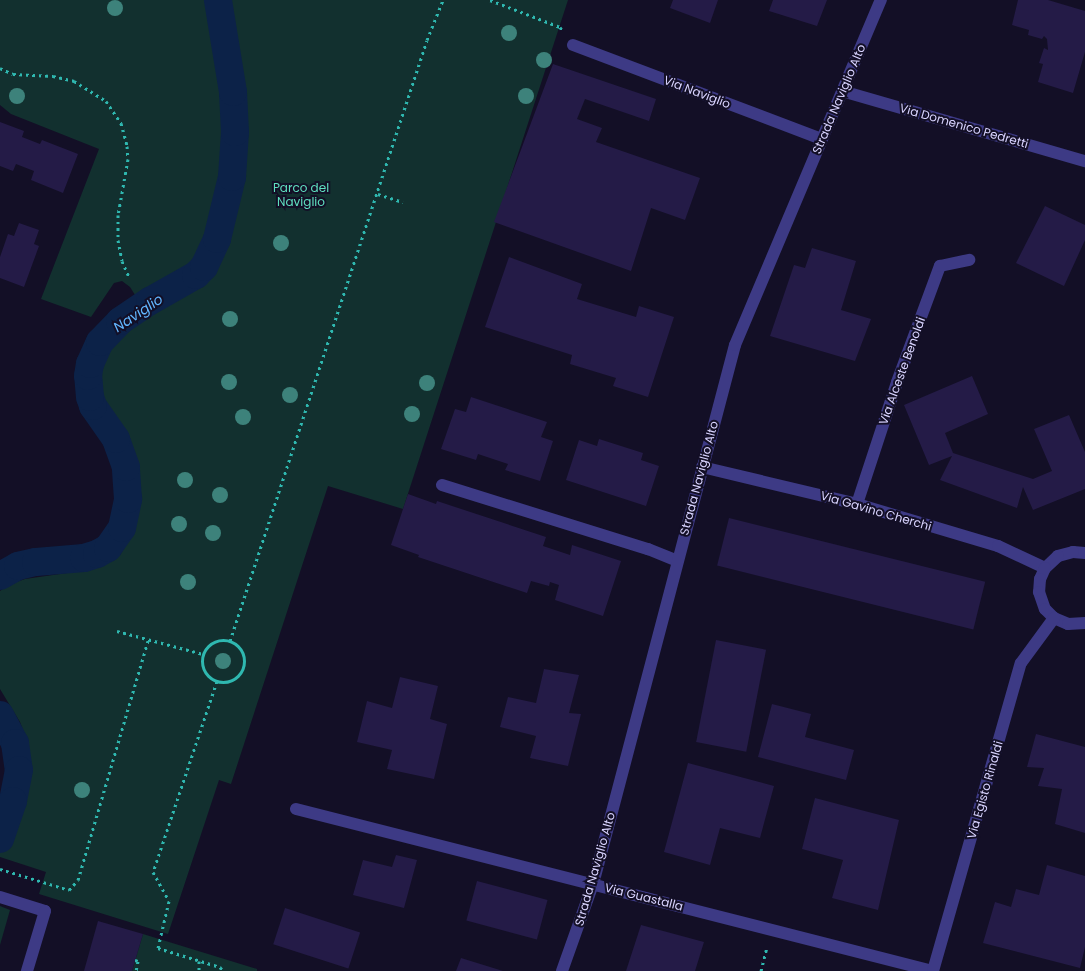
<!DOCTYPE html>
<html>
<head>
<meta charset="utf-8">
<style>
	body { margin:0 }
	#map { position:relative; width:1085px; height:971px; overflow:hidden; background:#130f26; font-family:Poppins,sans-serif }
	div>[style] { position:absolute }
	.green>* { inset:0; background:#12302f }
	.canal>* { height:28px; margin:-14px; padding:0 14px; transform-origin:14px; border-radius:14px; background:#0c2248 }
	.building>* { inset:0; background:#241b47; transform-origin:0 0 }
	.path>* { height:3px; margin-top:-1.5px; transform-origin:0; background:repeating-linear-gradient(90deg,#2fb8b0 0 2.5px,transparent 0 6.5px) }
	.path>.ring { margin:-1.5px; padding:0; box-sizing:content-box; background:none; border:3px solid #2fb8b0; border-radius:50% }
	.lane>* { height:12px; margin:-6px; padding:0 6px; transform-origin:6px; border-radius:6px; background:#3d3a85 }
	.street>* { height:12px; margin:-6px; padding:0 6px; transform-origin:6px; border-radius:6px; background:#3d3a85 }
	.trees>* { width:16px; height:16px; margin:-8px; border-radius:50%; background:#3d827b }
	span { translate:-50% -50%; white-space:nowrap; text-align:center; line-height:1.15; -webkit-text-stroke:4px #130f26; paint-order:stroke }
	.street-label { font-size:12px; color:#d9d4ff }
	.park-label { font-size:12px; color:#5fe0c0 }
	.water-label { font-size:14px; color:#62b6ff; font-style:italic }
</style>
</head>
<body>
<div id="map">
	<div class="green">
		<i style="clip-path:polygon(0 0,568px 0,403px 509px,328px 486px,231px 784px,219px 780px,168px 934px,39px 894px,46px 872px,0 857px,0 851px,18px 816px,24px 798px,30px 758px,28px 743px,20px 722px,0 689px,0 591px,8px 585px,25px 579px,88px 570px,102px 565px,120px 555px,127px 544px,138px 511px,140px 494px,135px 460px,124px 432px,102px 395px,98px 382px,97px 366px,101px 352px,109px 339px,132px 321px,147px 314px,130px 287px,122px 281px,114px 283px,91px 317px,41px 299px,99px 149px,11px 114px,0 105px)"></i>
		<i style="clip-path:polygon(0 906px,10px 910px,0 945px)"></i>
		<i style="clip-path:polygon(143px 934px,257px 969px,257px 971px,132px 971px)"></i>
	</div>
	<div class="canal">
		<i style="left:0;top:576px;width:21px;rotate:-29deg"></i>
		<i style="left:18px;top:566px;width:18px;rotate:-13deg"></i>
		<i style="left:36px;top:562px;width:48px;rotate:-4.8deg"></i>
		<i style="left:84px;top:558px;width:14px;rotate:-17deg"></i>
		<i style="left:97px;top:554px;width:13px;rotate:-29deg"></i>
		<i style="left:108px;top:548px;width:24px;rotate:-55deg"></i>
		<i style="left:122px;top:528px;width:30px;rotate:-78deg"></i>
		<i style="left:128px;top:499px;width:32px;rotate:-94deg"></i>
		<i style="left:126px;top:467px;width:30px;rotate:-110deg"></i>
		<i style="left:116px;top:439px;width:40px;rotate:-124.9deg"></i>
		<i style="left:93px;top:406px;width:9px;rotate:-108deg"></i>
		<i style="left:90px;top:397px;width:21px;rotate:-95deg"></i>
		<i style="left:88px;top:376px;width:12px;rotate:-81deg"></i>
		<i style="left:90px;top:364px;width:24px;rotate:-66deg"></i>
		<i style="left:100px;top:342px;width:29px;rotate:-46deg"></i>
		<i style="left:120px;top:321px;width:36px;rotate:-34deg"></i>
		<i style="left:150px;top:301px;width:53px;rotate:-29.5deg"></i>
		<i style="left:196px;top:275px;width:11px;rotate:-45deg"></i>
		<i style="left:204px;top:267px;width:31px;rotate:-65deg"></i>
		<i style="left:217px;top:239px;width:64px;rotate:-76.4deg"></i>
		<i style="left:232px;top:177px;width:45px;rotate:-86.2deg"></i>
		<i style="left:235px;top:132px;width:40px;rotate:-92.9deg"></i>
		<i style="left:233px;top:92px;width:93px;rotate:-99.3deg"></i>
		<i style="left:0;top:715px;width:32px;rotate:62deg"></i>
		<i style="left:15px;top:743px;width:27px;rotate:82deg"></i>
		<i style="left:19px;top:770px;width:32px;rotate:101deg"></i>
		<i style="left:13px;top:801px;width:40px;rotate:108.9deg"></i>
	</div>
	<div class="building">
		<i style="clip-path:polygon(673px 0,718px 0,710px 23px,670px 8px)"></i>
		<i style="clip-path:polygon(773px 0,827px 0,817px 26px,769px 11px)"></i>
		<i style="clip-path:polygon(1018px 0,1048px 0,1085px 11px,1085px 52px,1073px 93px,1038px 82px,1043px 64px,1039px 63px,1044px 48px,1048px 50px,1047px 39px,1044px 36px,1042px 39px,1028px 35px,1029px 30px,1012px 25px)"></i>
		<i style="clip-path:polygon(553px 64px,656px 99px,649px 121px,585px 99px,577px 119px,602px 128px,596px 142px,700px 178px,685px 220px,651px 208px,631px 271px,494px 222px)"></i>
		<i style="clip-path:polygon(0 122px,24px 131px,22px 137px,40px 144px,42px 140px,78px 154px,63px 193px,31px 180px,34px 171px,16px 164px,13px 171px,0 166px)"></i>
		<i style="clip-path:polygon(1045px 206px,1085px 225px,1085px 240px,1064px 286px,1016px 263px)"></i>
		<i style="clip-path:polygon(19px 223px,39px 230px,34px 244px,39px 246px,24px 287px,0 278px,0 257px,8px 234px,14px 236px)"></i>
		<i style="clip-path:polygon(812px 248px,856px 261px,841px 310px,871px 319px,855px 361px,770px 336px,794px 265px,805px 268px)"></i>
		<i style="clip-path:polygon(509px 257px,582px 284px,577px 299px,636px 317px,639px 306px,674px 317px,648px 397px,613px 386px,616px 378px,570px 364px,572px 355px,485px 327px)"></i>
		<i style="clip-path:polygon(972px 376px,988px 414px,945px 433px,953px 453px,1033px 479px,1052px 471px,1034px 429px,1069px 415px,1085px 452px,1085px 489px,1033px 510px,1023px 487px,1017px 508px,940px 480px,952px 456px,929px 465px,904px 405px)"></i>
		<i style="clip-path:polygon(471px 397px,547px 422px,541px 437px,553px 441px,540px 481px,505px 470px,508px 464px,478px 454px,476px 460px,441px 449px,455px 409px,466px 412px)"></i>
		<i style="clip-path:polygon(599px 439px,643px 453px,641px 460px,659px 466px,646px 506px,566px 480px,579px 440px,597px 446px)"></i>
		<i style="clip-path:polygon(408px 494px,436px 504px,437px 501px,546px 537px,543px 546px,570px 555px,572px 545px,621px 561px,603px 616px,555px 600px,559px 585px,550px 582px,549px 586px,531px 581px,527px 593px,418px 557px,419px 555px,391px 545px)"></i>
		<i style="left:729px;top:518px;width:264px;height:49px;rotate:14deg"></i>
		<i style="left:716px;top:640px;width:51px;height:104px;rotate:11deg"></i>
		<i style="clip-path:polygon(544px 669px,579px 675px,569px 713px,581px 714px,568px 766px,530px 758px,536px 736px,500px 727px,508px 697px,536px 703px)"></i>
		<i style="clip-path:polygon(400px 677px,438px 686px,430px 719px,447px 724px,434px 779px,387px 769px,392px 750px,357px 742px,367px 701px,392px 708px)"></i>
		<i style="clip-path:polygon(772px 704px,811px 714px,805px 737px,854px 750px,846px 780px,758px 757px)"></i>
		<i style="clip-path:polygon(1036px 734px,1085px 747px,1085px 833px,1055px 824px,1062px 789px,1038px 786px,1044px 768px,1027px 767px)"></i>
		<i style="clip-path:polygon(688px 763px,774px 786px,760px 838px,720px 828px,710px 865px,664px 852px)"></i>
		<i style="clip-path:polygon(815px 798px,899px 820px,878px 910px,832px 898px,843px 860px,802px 849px)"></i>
		<i style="clip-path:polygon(396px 855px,417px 860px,404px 908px,353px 895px,363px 860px,392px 867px)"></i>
		<i style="clip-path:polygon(1047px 865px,1085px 876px,1085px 947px,1080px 968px,983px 943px,995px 902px,1011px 907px,1016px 889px,1039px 895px)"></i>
		<i style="left:477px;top:881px;width:73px;height:41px;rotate:15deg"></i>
		<i style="left:285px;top:908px;width:79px;height:38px;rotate:18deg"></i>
		<i style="clip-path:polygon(98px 921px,143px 934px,132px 971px,84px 971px)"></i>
		<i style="clip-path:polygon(641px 925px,704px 942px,695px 971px,626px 971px)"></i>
		<i style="clip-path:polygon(461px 958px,503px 971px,456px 971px)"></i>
	</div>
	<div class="path">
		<i style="left:490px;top:0;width:75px;rotate:21.1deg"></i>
		<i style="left:560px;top:27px;width:4px;rotate:56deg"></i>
		<i style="left:0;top:68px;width:14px;rotate:25deg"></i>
		<i style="left:13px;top:74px;width:40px;rotate:2.9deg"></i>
		<i style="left:53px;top:76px;width:22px;rotate:13deg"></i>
		<i style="left:74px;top:81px;width:38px;rotate:32deg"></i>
		<i style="left:106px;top:101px;width:27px;rotate:56deg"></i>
		<i style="left:121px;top:123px;width:24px;rotate:75deg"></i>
		<i style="left:127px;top:146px;width:13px;rotate:86deg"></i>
		<i style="left:128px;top:159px;width:57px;rotate:100.1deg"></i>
		<i style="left:118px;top:215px;width:25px;rotate:90deg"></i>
		<i style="left:118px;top:240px;width:21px;rotate:79deg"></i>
		<i style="left:122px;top:261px;width:17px;rotate:66deg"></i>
		<i style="left:378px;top:194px;width:26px;rotate:18deg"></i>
		<i style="left:117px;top:631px;width:89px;rotate:15deg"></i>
		<i class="ring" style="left:202px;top:640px;width:39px;height:39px"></i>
		<i style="left:230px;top:641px;width:632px;rotate:-71.85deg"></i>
		<i style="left:427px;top:40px;width:43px;rotate:-68.2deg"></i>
		<i style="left:217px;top:681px;width:201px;rotate:108.5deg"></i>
		<i style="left:153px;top:872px;width:33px;rotate:61deg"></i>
		<i style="left:169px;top:901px;width:48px;rotate:103.2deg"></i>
		<i style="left:158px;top:948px;width:65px;rotate:17deg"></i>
		<i style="left:220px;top:967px;width:5px;rotate:53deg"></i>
		<i style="left:0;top:869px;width:72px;rotate:16.9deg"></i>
		<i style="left:69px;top:890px;width:13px;rotate:-48deg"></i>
		<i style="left:78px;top:880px;width:250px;rotate:-73.7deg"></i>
		<i style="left:135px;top:960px;width:3px;rotate:18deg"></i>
		<i style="left:138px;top:961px;width:10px;rotate:101deg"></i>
		<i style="left:199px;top:961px;width:10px;rotate:90deg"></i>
		<i style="left:761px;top:971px;width:25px;rotate:-76deg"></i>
	</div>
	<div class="lane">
		<i style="left:0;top:897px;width:47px;rotate:17.3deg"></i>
		<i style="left:45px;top:911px;width:63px;rotate:106.7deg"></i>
	</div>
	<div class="street">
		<i style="left:573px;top:45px;width:266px;rotate:20.7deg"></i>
		<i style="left:842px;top:91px;width:253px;rotate:16.1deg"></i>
		<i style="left:702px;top:467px;width:159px;rotate:13.4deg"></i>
		<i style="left:857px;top:504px;width:147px;rotate:16.6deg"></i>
		<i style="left:998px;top:546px;width:52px;rotate:25.1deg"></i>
		<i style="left:442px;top:485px;width:216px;rotate:17.3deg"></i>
		<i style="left:648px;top:549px;width:31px;rotate:22deg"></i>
		<i style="left:857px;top:504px;width:128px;rotate:-71.8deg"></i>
		<i style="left:897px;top:382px;width:124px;rotate:-69.7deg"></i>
		<i style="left:940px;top:266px;width:30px;rotate:-12deg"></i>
		<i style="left:1085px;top:553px;width:12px;rotate:-175deg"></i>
		<i style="left:1073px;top:552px;width:16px;rotate:165deg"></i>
		<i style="left:1058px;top:556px;width:18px;rotate:137deg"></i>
		<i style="left:1045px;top:568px;width:12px;rotate:114deg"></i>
		<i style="left:1040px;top:579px;width:13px;rotate:94deg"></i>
		<i style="left:1039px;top:592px;width:18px;rotate:71deg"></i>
		<i style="left:1045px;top:609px;width:13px;rotate:45deg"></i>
		<i style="left:1054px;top:618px;width:15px;rotate:23deg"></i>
		<i style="left:1068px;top:624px;width:17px;rotate:-3deg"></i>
		<i style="left:296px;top:809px;width:657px;rotate:14.27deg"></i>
		<i style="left:562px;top:971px;width:92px;rotate:-70.4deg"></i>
		<i style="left:593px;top:884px;width:557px;rotate:-75.24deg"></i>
		<i style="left:735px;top:345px;width:375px;rotate:-67.1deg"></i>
		<i style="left:933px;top:971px;width:320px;rotate:-74.1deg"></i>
		<i style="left:1021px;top:663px;width:56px;rotate:-53.7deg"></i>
	</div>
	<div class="trees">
		<i style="left:115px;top:8px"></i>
		<i style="left:509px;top:33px"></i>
		<i style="left:544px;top:60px"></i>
		<i style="left:17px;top:96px"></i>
		<i style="left:526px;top:96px"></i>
		<i style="left:281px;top:243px"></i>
		<i style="left:230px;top:319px"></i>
		<i style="left:229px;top:382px"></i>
		<i style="left:427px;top:383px"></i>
		<i style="left:290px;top:395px"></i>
		<i style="left:412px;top:414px"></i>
		<i style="left:243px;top:417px"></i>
		<i style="left:185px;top:480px"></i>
		<i style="left:220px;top:495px"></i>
		<i style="left:179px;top:524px"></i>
		<i style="left:213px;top:533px"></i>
		<i style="left:188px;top:582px"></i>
		<i style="left:223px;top:661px"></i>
		<i style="left:82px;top:790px"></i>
	</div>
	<div class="street-label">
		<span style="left:697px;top:92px;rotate:21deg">Via Naviglio</span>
		<span style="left:839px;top:99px;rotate:-67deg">Strada Naviglio Alto</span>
		<span style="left:964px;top:126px;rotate:16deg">Via Domenico Pedretti</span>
		<span style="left:902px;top:371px;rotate:-70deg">Via Alceste Benoldi</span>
		<span style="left:699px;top:478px;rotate:-75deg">Strada Naviglio Alto</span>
		<span style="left:876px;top:511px;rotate:16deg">Via Gavino Cherchi</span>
		<span style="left:985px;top:790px;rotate:-74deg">Via Egisto Rinaldi</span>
		<span style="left:595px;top:869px;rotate:-74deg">Strada Naviglio Alto</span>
		<span style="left:644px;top:897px;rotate:14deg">Via Guastalla</span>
	</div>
	<div class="park-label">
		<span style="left:301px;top:195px">Parco del<br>Naviglio</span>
	</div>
	<div class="water-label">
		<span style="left:138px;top:313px;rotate:-34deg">Naviglio</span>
	</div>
</div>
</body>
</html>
